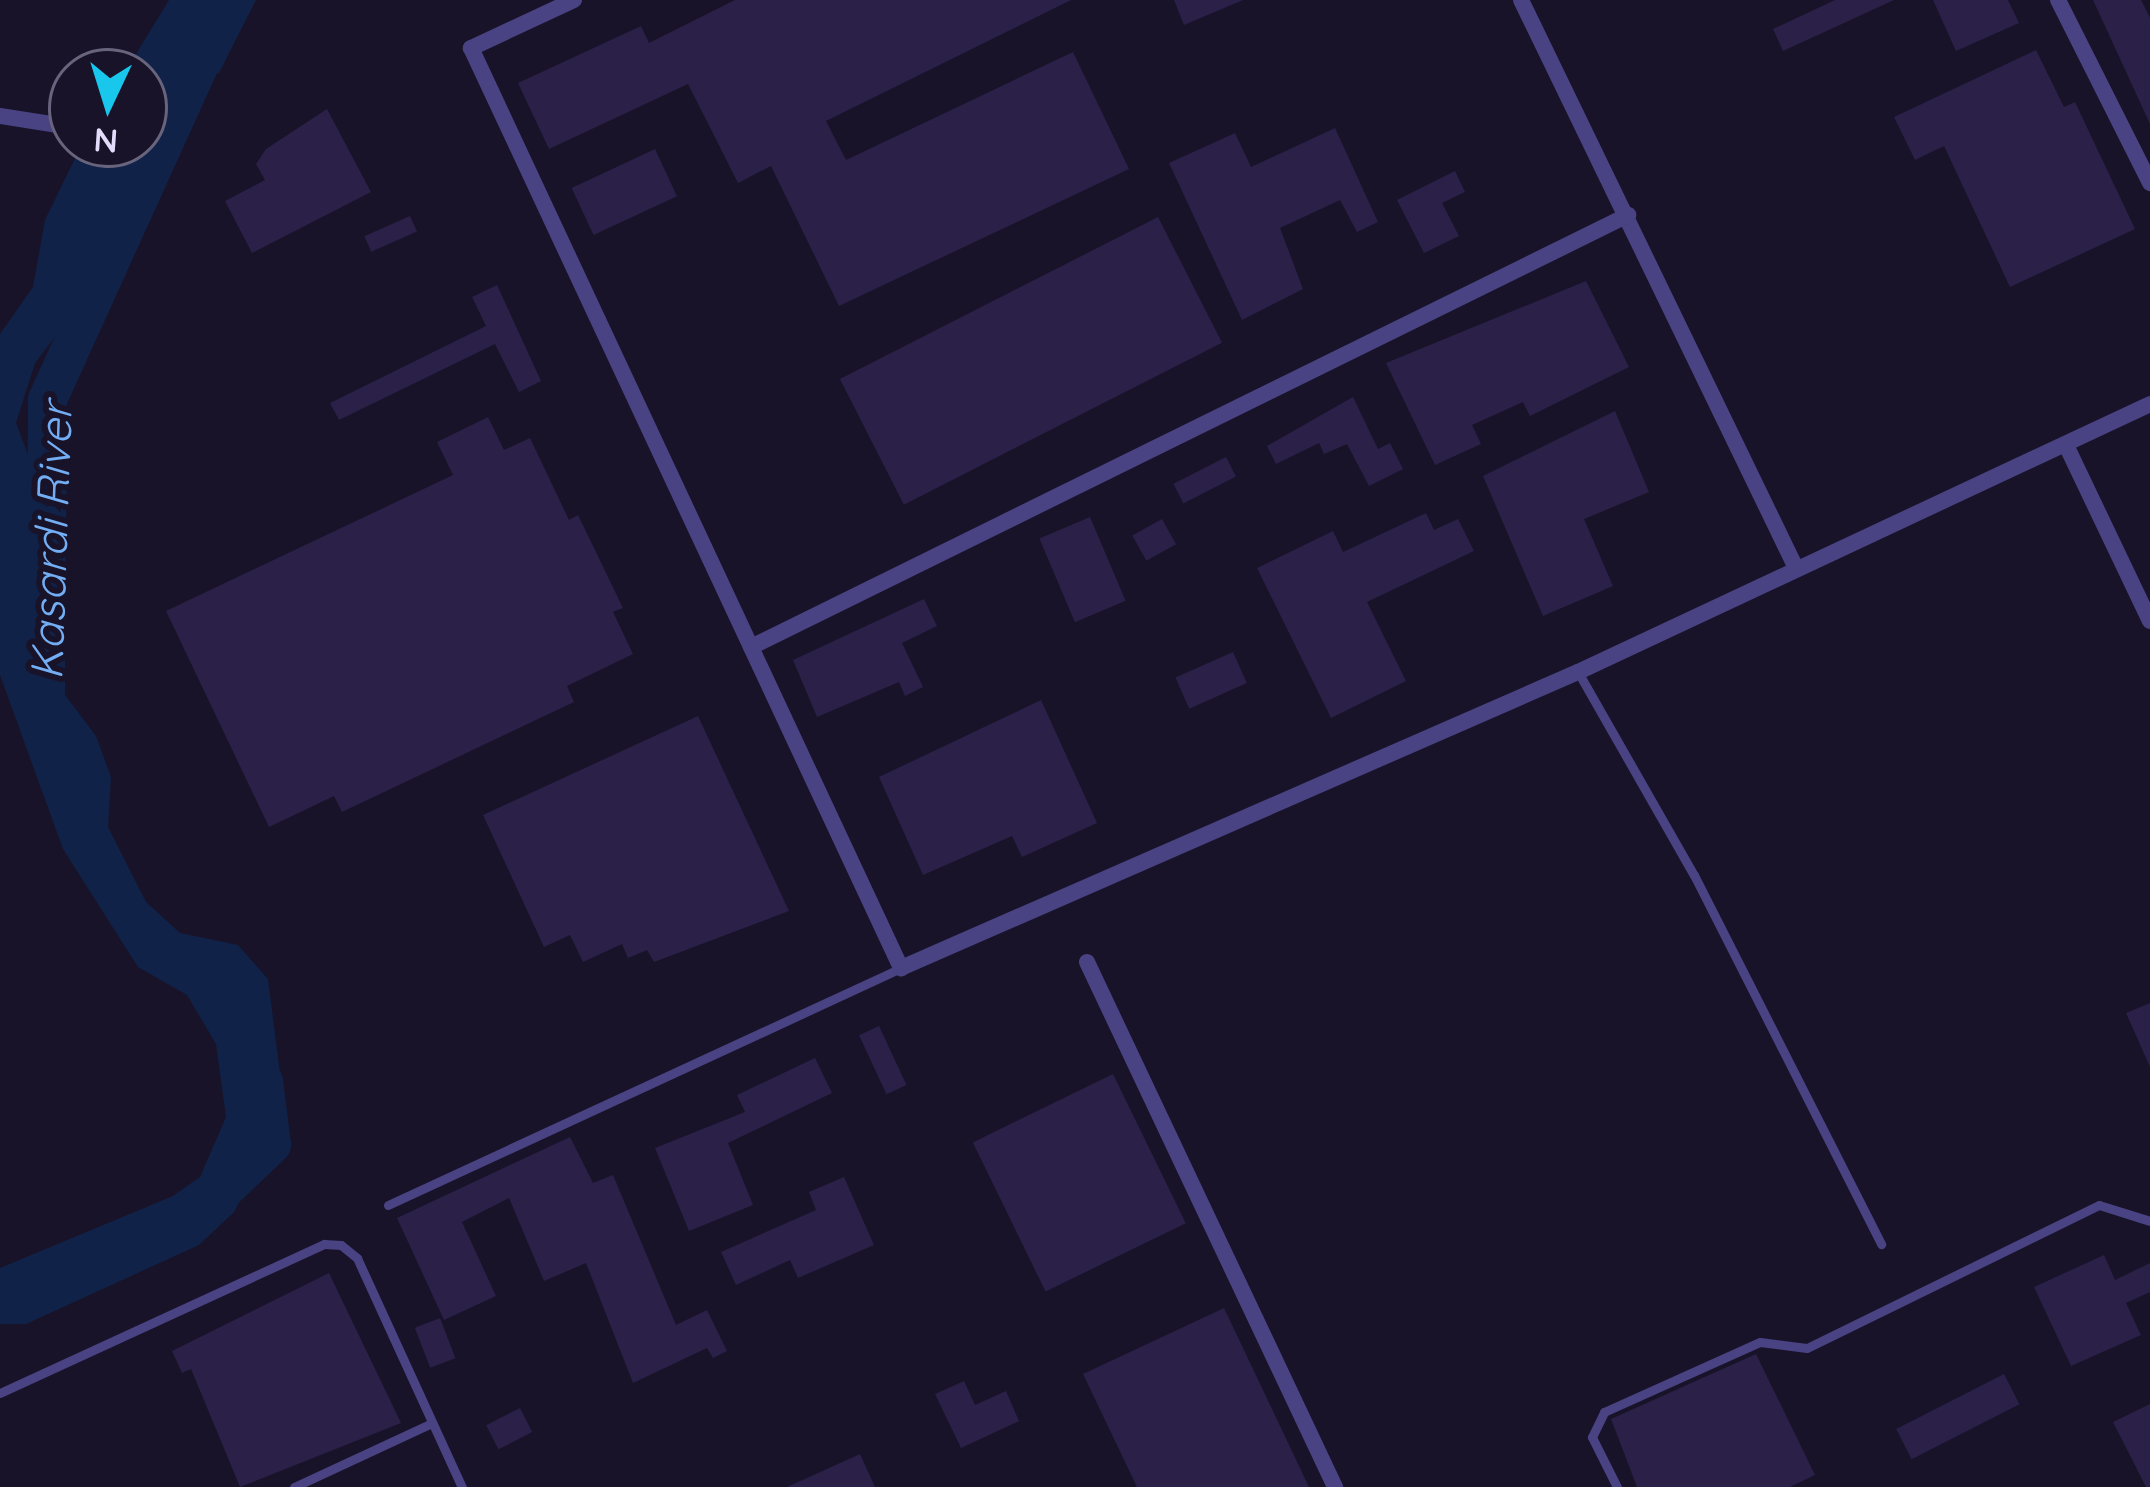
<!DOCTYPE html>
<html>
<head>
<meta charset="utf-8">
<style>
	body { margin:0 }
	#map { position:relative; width:2150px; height:1487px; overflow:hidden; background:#181328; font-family:Quicksand,sans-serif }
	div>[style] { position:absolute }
	.water>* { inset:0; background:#112248 }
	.river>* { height:39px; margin:-19.5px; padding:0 19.5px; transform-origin:19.5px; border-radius:19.5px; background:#112248 }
	.building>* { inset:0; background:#2b2048; transform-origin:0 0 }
	.service>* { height:9px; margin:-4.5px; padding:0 4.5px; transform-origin:4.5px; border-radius:4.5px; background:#494283 }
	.minor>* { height:16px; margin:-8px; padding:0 8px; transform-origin:8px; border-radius:8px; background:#494283 }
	span { translate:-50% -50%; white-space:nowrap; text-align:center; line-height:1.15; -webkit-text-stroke:12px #181328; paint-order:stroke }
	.water-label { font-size:45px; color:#73aef4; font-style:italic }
	.north { position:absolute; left:48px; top:48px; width:120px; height:120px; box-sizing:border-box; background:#181328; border:3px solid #69647d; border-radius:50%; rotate:184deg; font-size:33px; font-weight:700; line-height:48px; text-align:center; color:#e3ddfc }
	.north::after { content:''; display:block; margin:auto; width:42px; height:54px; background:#19c7ec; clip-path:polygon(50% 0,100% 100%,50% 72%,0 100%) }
</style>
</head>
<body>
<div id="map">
	<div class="water">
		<i style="clip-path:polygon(169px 0,256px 0,219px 73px,185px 88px,144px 144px,144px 72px,125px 72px)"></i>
		<i style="clip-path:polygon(82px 144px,144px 144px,87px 295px,35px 363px,16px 423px,47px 505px,53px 574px,42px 620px,53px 679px,96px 736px,111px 777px,108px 827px,146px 902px,180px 933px,238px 945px,268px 979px,282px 1089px,259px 1166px,234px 1212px,199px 1245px,26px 1324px,0 1324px,0 1268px,173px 1196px,200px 1177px,226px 1117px,216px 1044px,187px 995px,138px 967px,63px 849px,0 675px,0 334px,33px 287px,45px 220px)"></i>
	</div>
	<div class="river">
		<i style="left:45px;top:693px;width:294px;rotate:-89.6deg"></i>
		<i style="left:47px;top:399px;width:438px;rotate:-65.6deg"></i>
		<i style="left:225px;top:1188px;width:64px;rotate:-43.7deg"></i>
		<i style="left:271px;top:1144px;width:64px;rotate:-97.2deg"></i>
	</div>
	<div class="building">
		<i style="clip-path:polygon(735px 0,1071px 0,826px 121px,846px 160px,1073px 52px,1129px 169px,839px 306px,771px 166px,738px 183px,688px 84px,549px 149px,518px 83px,641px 26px,649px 43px)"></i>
		<i style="clip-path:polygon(1174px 0,1243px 0,1184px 25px)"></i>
		<i style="clip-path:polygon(1835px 0,1894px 0,1783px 51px,1773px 29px)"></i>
		<i style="clip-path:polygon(1933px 0,2008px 0,2019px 23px,1956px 51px)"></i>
		<i style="clip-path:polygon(2093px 0,2141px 0,2150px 18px,2150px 124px)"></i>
		<i style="clip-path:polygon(2036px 50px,2064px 107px,2075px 102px,2135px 229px,2010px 287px,1944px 146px,1915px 160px,1894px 117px)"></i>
		<i style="clip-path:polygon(327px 109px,371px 192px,252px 253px,225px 201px,265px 180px,256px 164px,266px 149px)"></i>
		<i style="clip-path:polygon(1335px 128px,1378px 222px,1357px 232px,1340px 200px,1280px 228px,1303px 289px,1242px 320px,1169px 163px,1235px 133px,1251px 167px)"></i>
		<i style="left:655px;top:149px;width:52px;height:92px;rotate:65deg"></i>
		<i style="clip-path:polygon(1455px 171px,1465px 192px,1442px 203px,1459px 236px,1424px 253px,1397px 200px)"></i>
		<i style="left:410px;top:216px;width:17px;height:50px;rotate:66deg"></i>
		<i style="left:1158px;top:217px;width:141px;height:357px;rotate:63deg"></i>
		<i style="clip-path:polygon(1586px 281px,1629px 367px,1530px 416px,1523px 402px,1472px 425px,1481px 444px,1435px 465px,1386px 363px)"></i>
		<i style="clip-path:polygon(497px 285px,541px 381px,519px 392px,495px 344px,339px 420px,330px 403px,486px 326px,472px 297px)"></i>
		<i style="clip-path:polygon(1353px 397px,1378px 449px,1390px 443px,1403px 469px,1369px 486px,1347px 444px,1324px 454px,1319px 443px,1276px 464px,1267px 446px)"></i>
		<i style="clip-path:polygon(1615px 411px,1649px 492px,1584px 519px,1613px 586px,1543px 616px,1483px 476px)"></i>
		<i style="clip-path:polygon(488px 417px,504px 450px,530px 438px,569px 520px,578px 515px,623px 608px,613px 612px,633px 654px,567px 686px,574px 702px,342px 812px,334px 796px,269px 827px,166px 611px,453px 475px,437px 442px)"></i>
		<i style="left:1226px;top:457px;width:22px;height:59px;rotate:63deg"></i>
		<i style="clip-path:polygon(1426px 513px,1434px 530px,1458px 519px,1474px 551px,1367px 602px,1406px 681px,1331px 718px,1257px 568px,1333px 531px,1343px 552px)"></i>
		<i style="left:1090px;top:517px;width:91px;height:55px;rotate:67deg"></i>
		<i style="left:1162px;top:519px;width:29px;height:34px;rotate:61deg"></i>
		<i style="clip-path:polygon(924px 599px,937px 626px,902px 643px,923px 687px,905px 696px,899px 682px,817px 717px,793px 660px)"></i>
		<i style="left:1233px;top:652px;width:34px;height:63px;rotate:66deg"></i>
		<i style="clip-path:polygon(1041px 700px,1097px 823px,1022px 857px,1012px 836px,923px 875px,879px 777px)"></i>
		<i style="clip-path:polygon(698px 716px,789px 911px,654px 962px,647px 950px,628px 958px,622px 944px,583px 962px,570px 935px,544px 947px,483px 815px)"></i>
		<i style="clip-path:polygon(2150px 1003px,2150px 1067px,2126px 1013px)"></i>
		<i style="left:879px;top:1026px;width:65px;height:22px;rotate:65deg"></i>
		<i style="clip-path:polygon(815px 1058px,832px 1093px,728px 1143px,753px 1205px,689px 1231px,655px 1148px,745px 1112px,737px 1095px)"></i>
		<i style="left:1113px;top:1074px;width:166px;height:156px;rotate:64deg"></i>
		<i style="clip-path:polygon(570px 1137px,593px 1183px,613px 1175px,676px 1325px,707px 1310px,727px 1351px,713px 1358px,707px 1348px,633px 1383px,586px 1263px,544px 1281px,509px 1198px,462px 1222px,496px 1296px,444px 1320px,397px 1218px)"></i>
		<i style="clip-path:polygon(844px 1177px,874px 1245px,798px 1278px,790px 1260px,736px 1285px,721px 1252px,816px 1210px,809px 1192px)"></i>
		<i style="clip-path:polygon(2104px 1255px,2115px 1280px,2150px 1263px,2150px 1292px,2126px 1303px,2141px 1335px,2071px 1366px,2034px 1287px)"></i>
		<i style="clip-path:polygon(329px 1273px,401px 1423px,240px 1487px,191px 1369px,182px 1373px,172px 1351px)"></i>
		<i style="clip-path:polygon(1224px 1308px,1309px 1487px,1137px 1487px,1083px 1374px)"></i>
		<i style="left:440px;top:1318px;width:43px;height:27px;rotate:69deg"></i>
		<i style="clip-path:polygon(1756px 1354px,1815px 1475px,1790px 1487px,1637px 1487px,1611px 1419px)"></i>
		<i style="left:2004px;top:1374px;width:34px;height:121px;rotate:63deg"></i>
		<i style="clip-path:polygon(964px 1381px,975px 1405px,1006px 1391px,1019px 1421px,961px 1448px,935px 1394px)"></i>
		<i style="clip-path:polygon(2150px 1404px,2150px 1487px,2146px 1487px,2113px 1422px)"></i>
		<i style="left:520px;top:1408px;width:27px;height:38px;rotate:63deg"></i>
		<i style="clip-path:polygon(860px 1454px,875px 1487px,787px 1487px)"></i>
	</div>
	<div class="service">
		<i style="left:1578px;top:672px;width:234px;rotate:60.3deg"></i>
		<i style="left:1694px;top:875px;width:414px;rotate:63.1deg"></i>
		<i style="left:388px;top:1205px;width:565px;rotate:-24.8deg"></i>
		<i style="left:0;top:1393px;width:357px;rotate:-24.7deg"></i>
		<i style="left:324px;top:1244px;width:17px;rotate:3deg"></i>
		<i style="left:341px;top:1245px;width:21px;rotate:39deg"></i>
		<i style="left:357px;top:1258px;width:252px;rotate:65.4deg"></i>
		<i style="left:294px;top:1487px;width:152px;rotate:-24.9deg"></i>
		<i style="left:1617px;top:1487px;width:56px;rotate:-116.6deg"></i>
		<i style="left:1592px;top:1437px;width:28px;rotate:-64deg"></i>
		<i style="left:1604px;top:1412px;width:171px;rotate:-24.2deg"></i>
		<i style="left:1760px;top:1342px;width:47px;rotate:7.3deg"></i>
		<i style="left:1807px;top:1348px;width:325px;rotate:-26.1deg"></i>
		<i style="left:2099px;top:1205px;width:53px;rotate:17.4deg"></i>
	</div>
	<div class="minor">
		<i style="left:574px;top:0;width:114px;rotate:155deg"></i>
		<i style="left:471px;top:48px;width:1016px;rotate:64.95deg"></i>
		<i style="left:901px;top:968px;width:739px;rotate:-23.62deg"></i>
		<i style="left:1578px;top:672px;width:632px;rotate:-25.1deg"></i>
		<i style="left:1521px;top:0;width:629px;rotate:64.17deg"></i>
		<i style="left:2058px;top:0;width:205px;rotate:63.3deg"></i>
		<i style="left:0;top:116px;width:71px;rotate:8.9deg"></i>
		<i style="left:2066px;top:445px;width:195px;rotate:64.5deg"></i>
		<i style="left:751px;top:647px;width:978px;rotate:-26.22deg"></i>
		<i style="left:1087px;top:962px;width:581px;rotate:64.71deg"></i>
	</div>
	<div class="water-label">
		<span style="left:51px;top:541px;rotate:-88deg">Kasardi River</span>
	</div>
	<div class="north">N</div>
</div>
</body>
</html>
